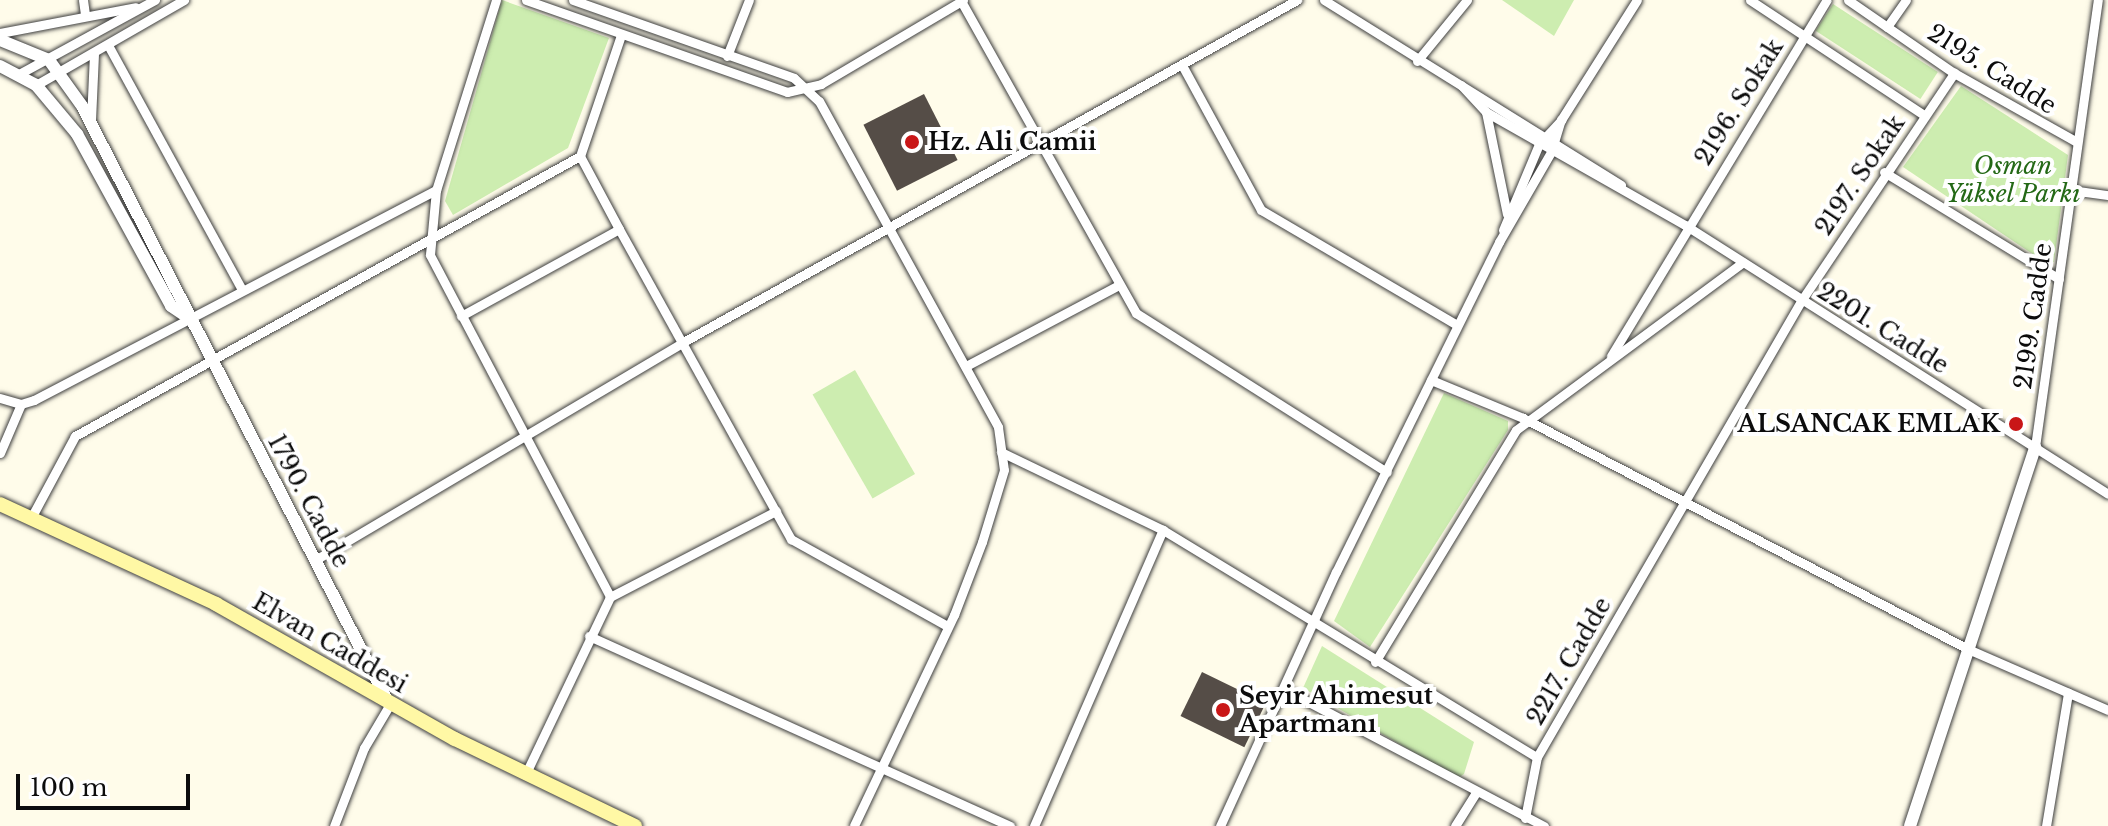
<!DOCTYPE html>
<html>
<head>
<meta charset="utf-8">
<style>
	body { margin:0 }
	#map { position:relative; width:2108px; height:826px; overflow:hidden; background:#fffcea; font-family:"Libre Baskerville",serif }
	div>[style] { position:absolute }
	.green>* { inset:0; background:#cdedb0; transform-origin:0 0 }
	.building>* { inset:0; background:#554d47; transform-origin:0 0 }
	.roads { filter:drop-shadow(0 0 2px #3f3f3f) drop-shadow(0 0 2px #3f3f3f) }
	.minor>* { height:9px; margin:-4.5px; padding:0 4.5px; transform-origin:4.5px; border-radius:4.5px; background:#fff }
	.tertiary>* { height:12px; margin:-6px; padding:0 6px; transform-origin:6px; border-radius:6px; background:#fff }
	.secondary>* { height:14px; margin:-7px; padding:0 7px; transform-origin:7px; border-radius:7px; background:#fff8a5 }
	.dots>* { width:22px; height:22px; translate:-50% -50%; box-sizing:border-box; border:4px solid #fff; border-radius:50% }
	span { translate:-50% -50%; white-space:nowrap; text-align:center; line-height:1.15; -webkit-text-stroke:8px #fff; paint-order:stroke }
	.street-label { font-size:24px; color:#0c0c0c }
	.poi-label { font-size:24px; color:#0c0c0c; font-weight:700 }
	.left { translate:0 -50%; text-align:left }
	.right { translate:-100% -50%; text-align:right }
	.park-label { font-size:24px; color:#246916; font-style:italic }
	.scale { position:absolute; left:16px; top:774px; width:174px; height:36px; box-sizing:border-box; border:4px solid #0c0c0c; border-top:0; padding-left:10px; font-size:24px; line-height:28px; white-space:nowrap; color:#0c0c0c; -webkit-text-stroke:6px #fff; paint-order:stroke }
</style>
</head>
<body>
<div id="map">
	<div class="green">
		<i style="clip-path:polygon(502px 0,609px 38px,568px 148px,453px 215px,445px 201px)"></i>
		<i style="clip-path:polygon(1502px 0,1574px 0,1554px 36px)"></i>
		<i style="left:1833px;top:4px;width:125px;height:32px;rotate:33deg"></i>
		<i style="clip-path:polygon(1961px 86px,2068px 155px,2054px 262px,2046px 263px,1903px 167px)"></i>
		<i style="left:855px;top:370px;width:120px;height:49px;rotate:60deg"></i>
		<i style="clip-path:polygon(1444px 393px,1508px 421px,1508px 430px,1370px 647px,1334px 621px)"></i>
		<i style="clip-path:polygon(1322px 646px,1474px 742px,1464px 774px,1458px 778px,1303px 688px)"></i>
	</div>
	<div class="building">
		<i style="left:924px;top:94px;width:74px;height:68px;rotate:63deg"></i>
		<i style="left:1202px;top:672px;width:71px;height:49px;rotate:26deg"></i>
	</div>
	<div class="roads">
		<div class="minor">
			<i style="left:83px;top:0;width:15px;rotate:82deg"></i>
			<i style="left:496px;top:0;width:199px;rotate:107.5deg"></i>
			<i style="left:436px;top:190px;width:65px;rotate:95.3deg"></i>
			<i style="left:430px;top:255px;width:386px;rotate:62.2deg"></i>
			<i style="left:610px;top:597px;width:197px;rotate:115.5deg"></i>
			<i style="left:526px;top:0;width:277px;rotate:19.4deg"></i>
			<i style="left:787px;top:92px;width:35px;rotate:-13deg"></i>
			<i style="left:821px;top:84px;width:165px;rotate:-30.6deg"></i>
			<i style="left:573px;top:0;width:234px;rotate:19.4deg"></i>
			<i style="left:794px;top:78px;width:34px;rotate:43deg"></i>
			<i style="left:819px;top:101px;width:372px;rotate:61.2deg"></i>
			<i style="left:998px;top:427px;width:43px;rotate:82.1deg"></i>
			<i style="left:1004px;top:470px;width:75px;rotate:107deg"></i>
			<i style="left:982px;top:542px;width:78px;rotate:111deg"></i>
			<i style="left:954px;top:615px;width:233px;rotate:115.4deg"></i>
			<i style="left:1324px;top:0;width:350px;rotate:31.9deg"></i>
			<i style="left:1750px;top:0;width:209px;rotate:33.5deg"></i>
			<i style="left:1848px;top:0;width:129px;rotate:34.6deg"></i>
			<i style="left:1954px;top:73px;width:141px;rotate:29.3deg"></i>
			<i style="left:961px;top:1px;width:358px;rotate:60.7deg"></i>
			<i style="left:1136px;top:313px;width:297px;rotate:32.4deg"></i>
			<i style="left:1887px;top:27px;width:33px;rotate:-55deg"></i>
			<i style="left:0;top:33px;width:138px;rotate:-10.8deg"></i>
			<i style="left:621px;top:35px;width:128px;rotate:108.7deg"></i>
			<i style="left:580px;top:156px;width:83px;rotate:61.9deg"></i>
			<i style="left:619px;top:229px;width:355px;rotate:61deg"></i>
			<i style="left:791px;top:539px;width:179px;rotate:29.1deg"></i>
			<i style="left:108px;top:45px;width:279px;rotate:61.3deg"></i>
			<i style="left:727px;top:56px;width:60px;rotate:-68.6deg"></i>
			<i style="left:1417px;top:61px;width:79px;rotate:-50.7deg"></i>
			<i style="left:1182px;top:65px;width:165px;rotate:61.4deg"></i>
			<i style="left:1261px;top:210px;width:227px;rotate:30.4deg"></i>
			<i style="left:19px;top:74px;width:155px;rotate:-28.6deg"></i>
			<i style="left:36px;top:85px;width:171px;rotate:-29.9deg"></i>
			<i style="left:1461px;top:85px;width:37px;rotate:47deg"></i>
			<i style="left:1486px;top:112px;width:229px;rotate:29.6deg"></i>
			<i style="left:1685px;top:225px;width:501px;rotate:32.45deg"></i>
			<i style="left:1486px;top:112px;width:104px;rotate:78.4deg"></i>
			<i style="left:91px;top:120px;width:67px;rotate:-87.4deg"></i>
			<i style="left:1884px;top:172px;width:205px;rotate:31.4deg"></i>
			<i style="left:2071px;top:190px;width:37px;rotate:8deg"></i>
			<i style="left:1503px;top:230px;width:93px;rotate:-67.3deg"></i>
			<i style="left:1539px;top:144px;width:33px;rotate:-47deg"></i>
			<i style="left:1561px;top:120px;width:142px;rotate:-57.7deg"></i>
			<i style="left:461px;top:316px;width:180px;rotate:-28.8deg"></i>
			<i style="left:1611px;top:356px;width:416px;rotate:-58.8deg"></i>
			<i style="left:966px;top:366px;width:173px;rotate:-27.9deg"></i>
			<i style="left:1431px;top:380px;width:100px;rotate:22.4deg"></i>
			<i style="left:1523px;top:418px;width:504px;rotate:27.43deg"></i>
			<i style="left:1970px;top:650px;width:150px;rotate:23.5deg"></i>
			<i style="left:0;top:398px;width:22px;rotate:16deg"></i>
			<i style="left:21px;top:404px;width:14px;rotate:-17deg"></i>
			<i style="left:34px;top:400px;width:454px;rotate:-27.6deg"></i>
			<i style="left:2035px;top:447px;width:451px;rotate:-82deg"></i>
			<i style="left:1001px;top:452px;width:180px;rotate:25.7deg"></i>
			<i style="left:1163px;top:530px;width:437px;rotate:31.3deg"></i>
			<i style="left:1537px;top:757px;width:527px;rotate:-59.93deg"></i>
			<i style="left:1801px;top:301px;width:275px;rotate:-56.1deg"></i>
			<i style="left:0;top:453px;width:53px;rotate:-66.8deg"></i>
			<i style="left:31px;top:518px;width:93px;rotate:-61.8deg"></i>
			<i style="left:75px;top:436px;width:577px;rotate:-29.01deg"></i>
			<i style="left:315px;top:560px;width:430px;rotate:-30.6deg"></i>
			<i style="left:685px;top:341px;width:701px;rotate:-29.13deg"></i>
			<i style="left:610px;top:597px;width:187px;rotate:-27.4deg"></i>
			<i style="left:589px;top:636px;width:462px;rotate:24.3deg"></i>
			<i style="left:1375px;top:662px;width:271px;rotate:-58.7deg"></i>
			<i style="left:1516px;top:430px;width:282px;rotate:-36.5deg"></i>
			<i style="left:1284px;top:689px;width:294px;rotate:27.8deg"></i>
			<i style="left:1525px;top:818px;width:62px;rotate:-78.9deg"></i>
			<i style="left:334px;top:826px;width:84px;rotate:-69deg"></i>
			<i style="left:364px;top:748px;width:51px;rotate:-59.4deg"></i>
			<i style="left:1034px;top:826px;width:323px;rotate:-66.5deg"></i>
			<i style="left:1220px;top:826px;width:279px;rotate:-65.5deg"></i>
			<i style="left:1336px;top:572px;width:368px;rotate:-63.7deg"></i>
			<i style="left:1499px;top:242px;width:104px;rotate:-60deg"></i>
			<i style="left:1551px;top:152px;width:34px;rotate:-73deg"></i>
			<i style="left:1455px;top:826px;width:38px;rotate:-58deg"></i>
			<i style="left:2046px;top:826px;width:135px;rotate:-80.6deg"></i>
		</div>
		<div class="tertiary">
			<i style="left:0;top:40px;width:53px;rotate:22.2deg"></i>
			<i style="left:49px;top:60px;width:57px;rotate:54.3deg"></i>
			<i style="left:82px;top:106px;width:670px;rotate:62.82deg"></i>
			<i style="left:0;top:66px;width:41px;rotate:27.8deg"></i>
			<i style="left:36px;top:85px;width:64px;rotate:50.1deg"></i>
			<i style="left:77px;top:134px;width:196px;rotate:61.3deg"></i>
			<i style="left:171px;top:306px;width:22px;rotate:34deg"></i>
			<i style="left:1910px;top:826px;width:399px;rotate:-71.7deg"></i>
		</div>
		<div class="secondary">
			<i style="left:0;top:504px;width:238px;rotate:24.8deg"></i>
			<i style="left:216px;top:604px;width:274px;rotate:29.5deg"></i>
			<i style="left:455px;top:739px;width:200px;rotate:25.8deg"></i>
		</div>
	</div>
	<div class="dots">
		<i style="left:912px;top:142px;background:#c91617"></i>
		<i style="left:2016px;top:424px;background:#c91617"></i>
		<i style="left:1223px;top:710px;background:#c91617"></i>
	</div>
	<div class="street-label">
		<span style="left:1992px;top:69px;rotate:32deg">2195. Cadde</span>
		<span style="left:1739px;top:102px;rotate:-58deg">2196. Sokak</span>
		<span style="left:1860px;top:175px;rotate:-56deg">2197. Sokak</span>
		<span style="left:2033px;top:316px;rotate:-82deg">2199. Cadde</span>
		<span style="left:1883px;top:328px;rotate:32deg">2201. Cadde</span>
		<span style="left:309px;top:501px;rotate:62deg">1790. Cadde</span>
		<span style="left:330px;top:643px;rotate:30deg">Elvan Caddesi</span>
		<span style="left:1569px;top:661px;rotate:-60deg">2217. Cadde</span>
	</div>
	<div class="poi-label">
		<span class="left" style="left:928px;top:142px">Hz. Ali Camii</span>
		<span class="right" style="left:2000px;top:424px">ALSANCAK EMLAK</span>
		<span class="left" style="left:1239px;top:710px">Seyir Ahimesut<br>Apartmanı</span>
	</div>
	<div class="park-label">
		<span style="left:2013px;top:180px">Osman<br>Yüksel Parkı</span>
	</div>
	<div class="scale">100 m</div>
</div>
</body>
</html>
